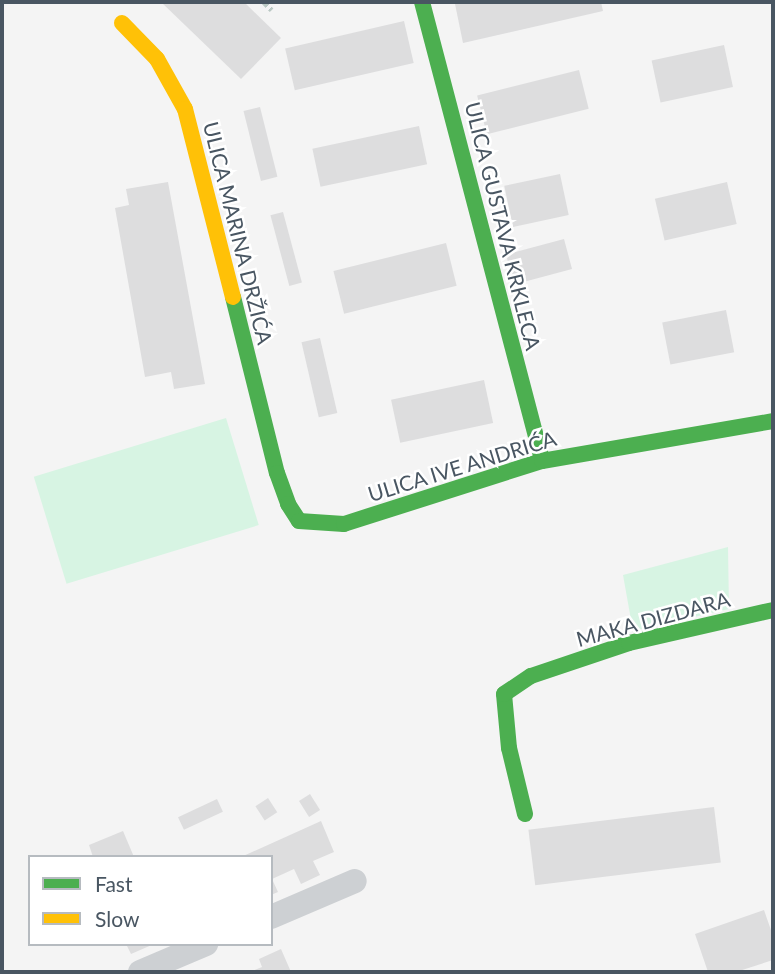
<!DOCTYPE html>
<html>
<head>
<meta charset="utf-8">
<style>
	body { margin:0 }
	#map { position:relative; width:775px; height:974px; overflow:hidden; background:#f4f4f4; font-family:Lato,sans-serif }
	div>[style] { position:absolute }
	.green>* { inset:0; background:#d7f4e3; transform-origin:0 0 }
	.building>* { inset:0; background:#ddddde; transform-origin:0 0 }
	.path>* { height:4.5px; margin-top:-2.25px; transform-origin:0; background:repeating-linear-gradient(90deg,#bac8c4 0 5px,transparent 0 8.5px) }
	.street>* { height:24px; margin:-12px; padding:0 12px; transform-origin:12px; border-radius:12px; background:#cdd0d3 }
	.fast>* { height:16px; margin:-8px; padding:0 8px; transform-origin:8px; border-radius:8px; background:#4caf50 }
	.slow>* { height:16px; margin:-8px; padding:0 8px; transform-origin:8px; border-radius:8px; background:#ffc107 }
	span { translate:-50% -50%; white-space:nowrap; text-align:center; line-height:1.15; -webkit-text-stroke:5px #fff; paint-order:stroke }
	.street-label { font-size:21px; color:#495662 }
	.frame { position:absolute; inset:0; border:4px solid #495662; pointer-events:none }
	.legend { position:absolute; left:28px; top:855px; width:245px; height:91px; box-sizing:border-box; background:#fff; border:2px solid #b6bbc0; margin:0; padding:9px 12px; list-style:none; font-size:21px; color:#495662 }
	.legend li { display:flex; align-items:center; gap:14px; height:35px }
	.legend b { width:35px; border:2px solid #b6bbc0 }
</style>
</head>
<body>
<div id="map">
	<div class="green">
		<i style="left:226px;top:418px;width:112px;height:201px;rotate:73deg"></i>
		<i style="clip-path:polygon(728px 547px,729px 609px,633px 631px,623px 575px)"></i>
	</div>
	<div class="building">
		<i style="clip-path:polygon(161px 2px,244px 2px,281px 38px,241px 79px)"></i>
		<i style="clip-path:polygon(466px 2px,601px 2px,603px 11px,463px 43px,455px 4px)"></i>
		<i style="left:404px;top:21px;width:43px;height:122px;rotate:77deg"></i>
		<i style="left:724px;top:45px;width:43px;height:74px;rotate:78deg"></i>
		<i style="left:579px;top:70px;width:40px;height:105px;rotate:76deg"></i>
		<i style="left:260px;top:107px;width:72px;height:17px;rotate:76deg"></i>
		<i style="left:419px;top:126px;width:39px;height:109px;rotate:78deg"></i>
		<i style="left:560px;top:174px;width:42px;height:57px;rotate:78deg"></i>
		<i style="clip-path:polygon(168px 182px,205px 384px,174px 389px,171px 372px,145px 377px,115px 208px,129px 205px,126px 189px)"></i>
		<i style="left:727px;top:182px;width:43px;height:74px;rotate:77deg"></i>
		<i style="left:283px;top:212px;width:73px;height:13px;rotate:75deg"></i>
		<i style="left:564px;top:239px;width:31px;height:60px;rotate:75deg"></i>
		<i style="left:446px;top:243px;width:44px;height:116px;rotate:76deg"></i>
		<i style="left:726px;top:310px;width:43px;height:65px;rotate:79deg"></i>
		<i style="left:320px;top:338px;width:77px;height:19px;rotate:77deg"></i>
		<i style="left:484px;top:380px;width:44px;height:95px;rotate:78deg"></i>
		<i style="left:310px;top:794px;width:19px;height:13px;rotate:58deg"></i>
		<i style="left:268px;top:798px;width:17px;height:15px;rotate:57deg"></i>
		<i style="left:217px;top:799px;width:14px;height:43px;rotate:65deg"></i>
		<i style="left:714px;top:807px;width:56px;height:187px;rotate:83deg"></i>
		<i style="clip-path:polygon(321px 821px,334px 852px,313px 861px,320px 875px,301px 884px,294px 869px,272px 879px,278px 892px,271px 895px,271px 857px,241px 857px)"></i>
		<i style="clip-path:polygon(123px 831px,134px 857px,93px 857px,89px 845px)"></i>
		<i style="clip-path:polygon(764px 910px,773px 936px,773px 960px,736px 972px,708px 972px,695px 934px)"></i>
		<i style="clip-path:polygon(126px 944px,154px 944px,131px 954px)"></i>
		<i style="clip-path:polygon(281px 949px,291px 972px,250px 972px,262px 967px,259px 959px)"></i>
	</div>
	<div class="path">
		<i style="left:264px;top:2px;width:11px;rotate:45deg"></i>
	</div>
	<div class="street">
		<i style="left:271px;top:917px;width:91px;rotate:-23.2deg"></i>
		<i style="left:140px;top:972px;width:72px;rotate:-23deg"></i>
	</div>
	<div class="fast">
		<i style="left:422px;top:2px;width:474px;rotate:75.3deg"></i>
		<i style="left:233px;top:297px;width:181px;rotate:76deg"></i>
		<i style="left:277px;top:473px;width:33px;rotate:70deg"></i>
		<i style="left:288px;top:504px;width:20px;rotate:57deg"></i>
		<i style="left:299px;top:521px;width:45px;rotate:3.8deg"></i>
		<i style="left:344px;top:524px;width:208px;rotate:-17.7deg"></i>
		<i style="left:542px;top:461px;width:234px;rotate:-9.8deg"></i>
		<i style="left:525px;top:814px;width:68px;rotate:-103.6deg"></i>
		<i style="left:509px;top:748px;width:54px;rotate:-95.3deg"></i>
		<i style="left:504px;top:694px;width:32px;rotate:-34deg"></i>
		<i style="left:531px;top:676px;width:103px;rotate:-18.6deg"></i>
		<i style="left:629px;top:643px;width:148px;rotate:-12.9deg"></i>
	</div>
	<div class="slow">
		<i style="left:122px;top:23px;width:50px;rotate:45.8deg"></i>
		<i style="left:157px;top:59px;width:57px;rotate:60.8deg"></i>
		<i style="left:185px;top:109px;width:194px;rotate:75.7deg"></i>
	</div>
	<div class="street-label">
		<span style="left:503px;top:226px;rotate:76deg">ULICA GUSTAVA KRKLECA</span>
		<span style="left:238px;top:233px;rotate:76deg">ULICA MARINA DRŽIĆA</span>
		<span style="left:462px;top:466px;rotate:-17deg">ULICA IVE ANDRIĆA</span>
		<span style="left:653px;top:619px;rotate:-15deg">MAKA DIZDARA</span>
	</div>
	<div class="frame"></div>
	<ul class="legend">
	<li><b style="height:9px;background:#4caf50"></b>Fast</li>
	<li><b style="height:9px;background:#ffc107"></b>Slow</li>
	</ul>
</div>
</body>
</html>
